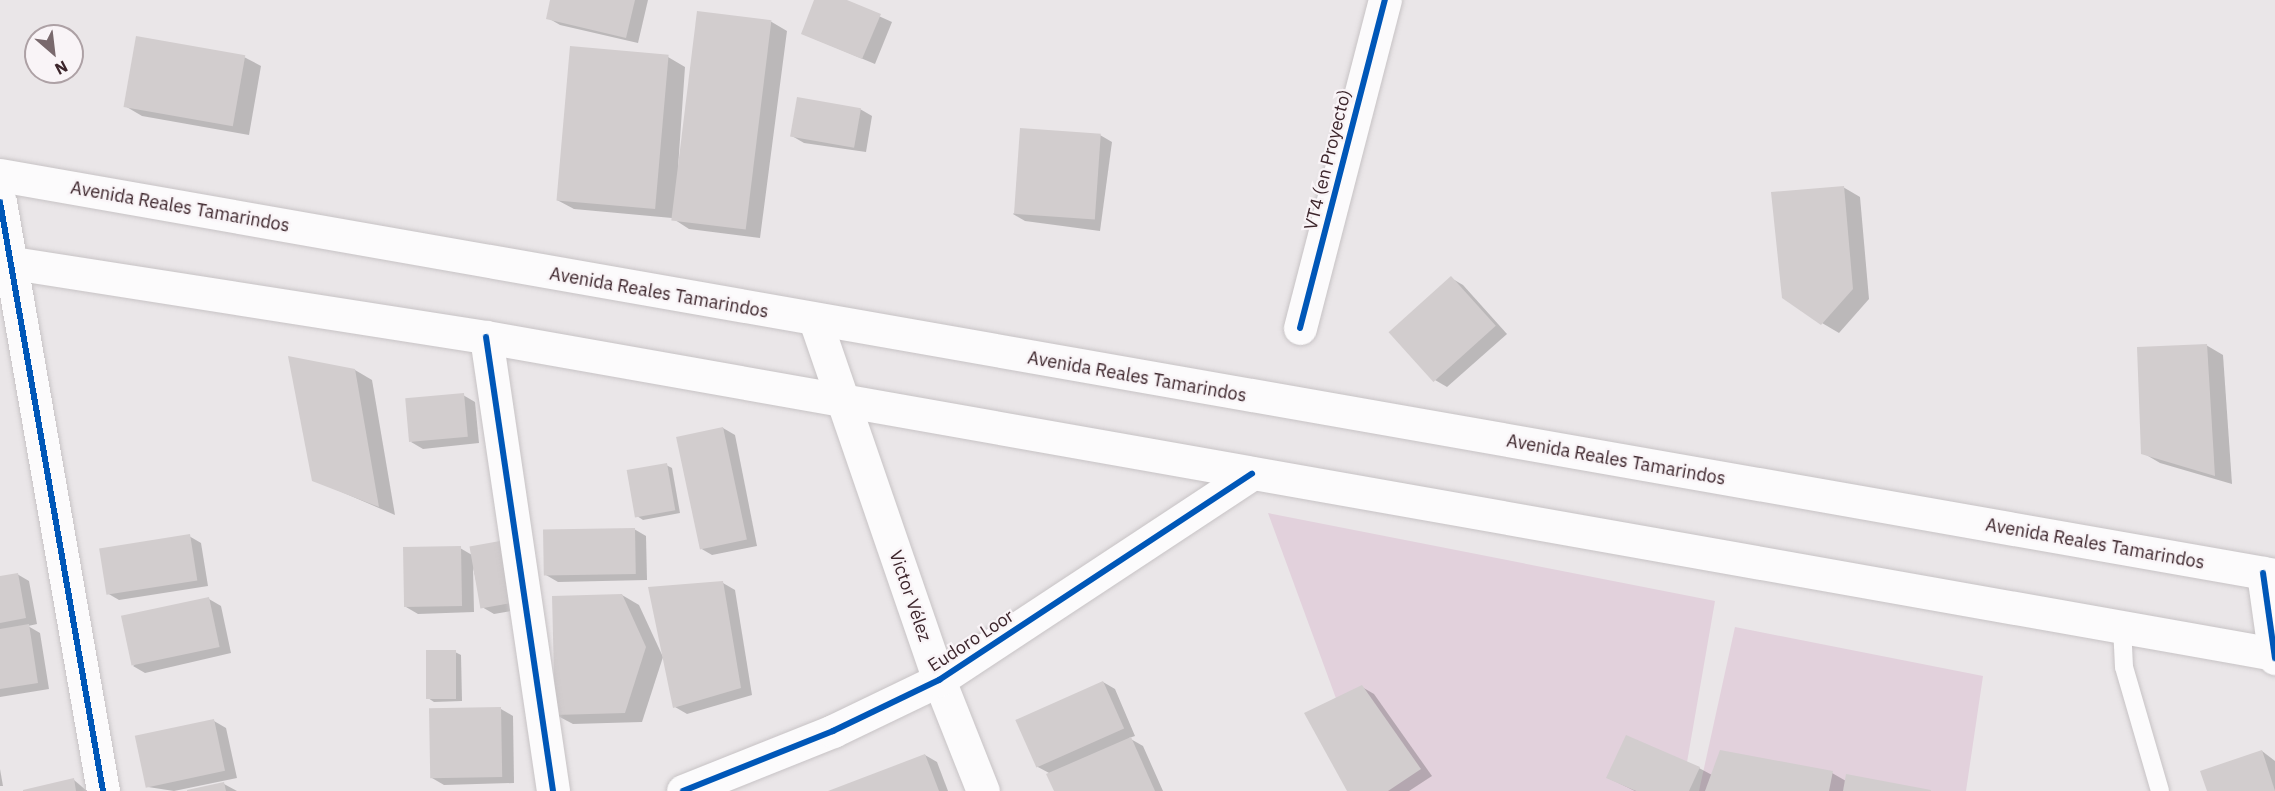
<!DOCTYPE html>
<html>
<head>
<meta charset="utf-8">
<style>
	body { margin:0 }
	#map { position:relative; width:2275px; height:791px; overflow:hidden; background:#eae6e8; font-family:"IBM Plex Sans",sans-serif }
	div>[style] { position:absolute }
	.green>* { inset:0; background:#e2d1dc }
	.shadow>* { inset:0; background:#0003 }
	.building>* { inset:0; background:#d2cdce; transform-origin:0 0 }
	.roads { filter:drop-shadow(0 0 2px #c7c3c5) drop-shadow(0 0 2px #c7c3c5) }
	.service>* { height:18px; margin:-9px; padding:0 9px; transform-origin:9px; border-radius:9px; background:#fcfbfc }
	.minor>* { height:33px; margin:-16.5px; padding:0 16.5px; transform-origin:16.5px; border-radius:16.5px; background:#fcfbfc }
	.secondary>* { height:33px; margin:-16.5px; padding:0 16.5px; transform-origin:16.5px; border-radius:16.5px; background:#fcfbfc }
	.cycleway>* { height:6px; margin:-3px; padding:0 3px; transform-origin:3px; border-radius:3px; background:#0057b8 }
	span { translate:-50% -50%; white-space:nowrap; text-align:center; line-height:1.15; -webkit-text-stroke:4.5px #f9f4f7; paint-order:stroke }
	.street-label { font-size:18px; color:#3c252b }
	.north { position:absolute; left:24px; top:24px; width:60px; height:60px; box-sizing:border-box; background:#f9f4f7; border:2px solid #ada1a5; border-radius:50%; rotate:152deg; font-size:16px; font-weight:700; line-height:24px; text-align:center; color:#3c252b }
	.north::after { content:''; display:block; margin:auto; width:21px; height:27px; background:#79696d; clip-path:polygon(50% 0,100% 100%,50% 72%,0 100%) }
</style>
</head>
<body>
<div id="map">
	<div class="green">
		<i style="clip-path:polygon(1268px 513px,1715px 601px,1682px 791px,1370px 791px)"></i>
		<i style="clip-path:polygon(1735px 627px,1983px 676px,1966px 791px,1699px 791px)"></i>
	</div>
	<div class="shadow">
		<i style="clip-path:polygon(552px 0,648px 0,638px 43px,560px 25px,548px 18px)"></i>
		<i style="clip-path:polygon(816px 0,843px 0,892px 22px,875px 64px,803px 34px)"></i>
		<i style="clip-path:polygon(770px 21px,787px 31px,760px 238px,689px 229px,672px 218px,574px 209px,557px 200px,668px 57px,685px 67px,678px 168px)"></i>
		<i style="clip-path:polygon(244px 57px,261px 66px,249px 135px,142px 116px,125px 106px)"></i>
		<i style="clip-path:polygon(860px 109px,872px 116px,866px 152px,804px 143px,792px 136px)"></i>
		<i style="clip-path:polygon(1100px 135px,1112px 142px,1100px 231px,1025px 221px,1013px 214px)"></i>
		<i style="clip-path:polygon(1843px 187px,1860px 197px,1869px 299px,1839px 333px,1822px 323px)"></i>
		<i style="clip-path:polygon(1451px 278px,1463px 285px,1507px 334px,1447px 387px,1435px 380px,1391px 332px)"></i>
		<i style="clip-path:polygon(2206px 345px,2223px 355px,2232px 484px,2160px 463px,2143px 453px)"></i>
		<i style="clip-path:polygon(355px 370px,372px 380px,395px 515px,314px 480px)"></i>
		<i style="clip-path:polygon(463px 395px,475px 402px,479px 443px,423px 449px,411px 442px)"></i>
		<i style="clip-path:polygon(723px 428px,735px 435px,757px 546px,712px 555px,700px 548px)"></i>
		<i style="clip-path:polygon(666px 465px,672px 468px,680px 513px,643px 520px,637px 516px)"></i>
		<i style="clip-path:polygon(634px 529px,646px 536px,647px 580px,558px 582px,546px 575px)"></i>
		<i style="clip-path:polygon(189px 536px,201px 543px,208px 586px,119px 600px,107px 593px)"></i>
		<i style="clip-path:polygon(460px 548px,472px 555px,522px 609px,494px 614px,482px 607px,473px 567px,474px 612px,418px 614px,406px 607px)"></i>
		<i style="clip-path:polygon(17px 574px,29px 581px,37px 624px,28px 626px,40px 633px,49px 689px,0 697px,0 577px)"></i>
		<i style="clip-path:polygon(723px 583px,735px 590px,752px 695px,687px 714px,675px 707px)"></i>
		<i style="clip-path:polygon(622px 595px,639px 605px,663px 657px,642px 722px,573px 724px,556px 715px)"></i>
		<i style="clip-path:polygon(209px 599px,221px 606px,231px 653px,145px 673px,133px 666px)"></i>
		<i style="clip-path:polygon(455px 652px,461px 655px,462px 701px,434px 702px,428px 698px)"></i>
		<i style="clip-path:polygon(1103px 682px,1115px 689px,1135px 736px,1129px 738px,1143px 746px,1163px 791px,1055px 791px,1051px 774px,1036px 766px)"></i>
		<i style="clip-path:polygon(1362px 687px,1374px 694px,1432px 776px,1409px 791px,1349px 791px)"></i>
		<i style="clip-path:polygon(501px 709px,513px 716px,514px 783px,444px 785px,432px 778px)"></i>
		<i style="clip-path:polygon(214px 721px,226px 728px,237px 778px,174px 791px,148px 787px)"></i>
		<i style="clip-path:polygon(2262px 751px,2275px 761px,2275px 791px,2209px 791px)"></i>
		<i style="clip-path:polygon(925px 755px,937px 762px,948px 791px,832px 791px)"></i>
		<i style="clip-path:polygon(1699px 768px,1712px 775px,1832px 773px,1846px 781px,1929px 791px,1635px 791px,1608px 778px)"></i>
		<i style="clip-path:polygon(0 769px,3px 786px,0 786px)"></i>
		<i style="clip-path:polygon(74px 780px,87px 791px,25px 791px)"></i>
		<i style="clip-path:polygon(224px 784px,237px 791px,190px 791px)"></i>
	</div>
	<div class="building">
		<i style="clip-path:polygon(550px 0,635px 0,626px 38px,546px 19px)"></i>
		<i style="clip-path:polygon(814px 0,847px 0,881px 14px,862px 59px,801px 34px)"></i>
		<i style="left:697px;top:11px;width:75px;height:211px;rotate:7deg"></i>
		<i style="left:136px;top:36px;width:111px;height:72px;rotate:10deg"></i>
		<i style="left:570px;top:46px;width:99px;height:155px;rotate:5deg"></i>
		<i style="left:797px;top:97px;width:65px;height:40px;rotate:10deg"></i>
		<i style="left:1020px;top:128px;width:81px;height:86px;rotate:4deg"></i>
		<i style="clip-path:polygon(1844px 186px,1853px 289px,1821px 325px,1782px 298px,1771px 192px)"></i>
		<i style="left:1451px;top:276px;width:67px;height:84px;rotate:48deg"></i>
		<i style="clip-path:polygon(2207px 344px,2215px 476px,2141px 454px,2137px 347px)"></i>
		<i style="clip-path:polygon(288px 356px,355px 369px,379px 507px,312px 481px)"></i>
		<i style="left:464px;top:393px;width:44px;height:59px;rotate:85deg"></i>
		<i style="left:723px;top:427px;width:115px;height:48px;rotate:78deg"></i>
		<i style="left:667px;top:463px;width:48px;height:41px;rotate:80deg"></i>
		<i style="left:635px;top:528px;width:46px;height:92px;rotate:89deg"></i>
		<i style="left:190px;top:534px;width:47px;height:92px;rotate:81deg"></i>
		<i style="left:500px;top:541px;width:63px;height:31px;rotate:80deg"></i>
		<i style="left:461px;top:546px;width:60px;height:58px;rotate:89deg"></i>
		<i style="clip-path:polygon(18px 573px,26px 618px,0 623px,0 576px)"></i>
		<i style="clip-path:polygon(723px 581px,741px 688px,673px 708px,648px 587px)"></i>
		<i style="clip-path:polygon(622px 594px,646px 647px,625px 713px,555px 715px,552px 596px)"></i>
		<i style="left:209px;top:597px;width:51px;height:90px;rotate:78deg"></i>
		<i style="clip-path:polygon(29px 624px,38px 683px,0 689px,0 629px)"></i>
		<i style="left:426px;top:650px;width:30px;height:49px"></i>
		<i style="left:1103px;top:681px;width:52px;height:96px;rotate:66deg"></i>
		<i style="clip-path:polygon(1362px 685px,1421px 769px,1388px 791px,1347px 791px,1304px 713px)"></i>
		<i style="left:501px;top:707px;width:70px;height:72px;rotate:89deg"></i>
		<i style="left:214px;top:719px;width:53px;height:81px;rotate:78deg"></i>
		<i style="clip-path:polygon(1626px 735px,1700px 767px,1689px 791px,1636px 791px,1606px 778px)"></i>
		<i style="clip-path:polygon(1131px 737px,1155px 791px,1054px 791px,1046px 774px)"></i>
		<i style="clip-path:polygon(1720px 750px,1833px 771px,1829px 791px,1705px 791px)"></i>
		<i style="clip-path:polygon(2262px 750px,2275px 791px,2207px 791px,2200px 771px)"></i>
		<i style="clip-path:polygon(925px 754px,939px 791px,828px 791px)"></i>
		<i style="clip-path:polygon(1846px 774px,1931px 790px,1931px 791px,1843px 791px)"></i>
		<i style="clip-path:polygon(74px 778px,76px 791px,23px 791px,23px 790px)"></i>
		<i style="clip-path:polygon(224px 782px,226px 791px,187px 791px,187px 790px)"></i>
	</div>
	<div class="roads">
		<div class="service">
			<i style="left:2122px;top:626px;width:41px;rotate:87.2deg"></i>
			<i style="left:2124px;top:667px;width:129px;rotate:73.8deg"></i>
		</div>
		<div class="minor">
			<i style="left:0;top:202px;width:598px;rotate:80.08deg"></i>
			<i style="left:815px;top:320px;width:381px;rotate:71deg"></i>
			<i style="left:939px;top:680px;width:119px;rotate:68.4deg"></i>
			<i style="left:1300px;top:328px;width:339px;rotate:-75.5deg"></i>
			<i style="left:486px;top:337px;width:459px;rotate:81.6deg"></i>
			<i style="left:2263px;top:573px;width:86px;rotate:82deg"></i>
			<i style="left:683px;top:791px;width:162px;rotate:-21.8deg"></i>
			<i style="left:833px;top:731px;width:118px;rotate:-25.7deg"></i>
			<i style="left:939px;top:680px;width:375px;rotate:-33.4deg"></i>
		</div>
		<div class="secondary">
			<i style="left:0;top:175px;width:2310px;rotate:9.97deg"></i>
			<i style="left:0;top:261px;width:492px;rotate:8.9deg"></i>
			<i style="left:486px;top:337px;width:1817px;rotate:10.05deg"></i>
		</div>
	</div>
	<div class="cycleway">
		<i style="left:0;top:202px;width:598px;rotate:80.08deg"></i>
		<i style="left:1300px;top:328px;width:339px;rotate:-75.5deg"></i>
		<i style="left:486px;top:337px;width:459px;rotate:81.6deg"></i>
		<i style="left:2263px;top:573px;width:86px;rotate:82deg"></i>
		<i style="left:683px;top:791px;width:162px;rotate:-21.8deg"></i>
		<i style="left:833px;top:731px;width:118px;rotate:-25.7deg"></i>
		<i style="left:939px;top:680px;width:375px;rotate:-33.4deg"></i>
	</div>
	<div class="street-label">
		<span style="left:1328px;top:160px;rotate:-76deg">VT4 (en Proyecto)</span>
		<span style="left:180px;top:207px;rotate:10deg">Avenida Reales Tamarindos</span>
		<span style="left:659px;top:293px;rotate:10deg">Avenida Reales Tamarindos</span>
		<span style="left:1137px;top:377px;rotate:10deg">Avenida Reales Tamarindos</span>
		<span style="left:1616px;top:460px;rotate:10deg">Avenida Reales Tamarindos</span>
		<span style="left:2095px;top:544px;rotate:10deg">Avenida Reales Tamarindos</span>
		<span style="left:910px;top:596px;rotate:71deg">Victor Vélez</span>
		<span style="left:971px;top:641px;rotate:-33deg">Eudoro Loor</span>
	</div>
	<div class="north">N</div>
</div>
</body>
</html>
